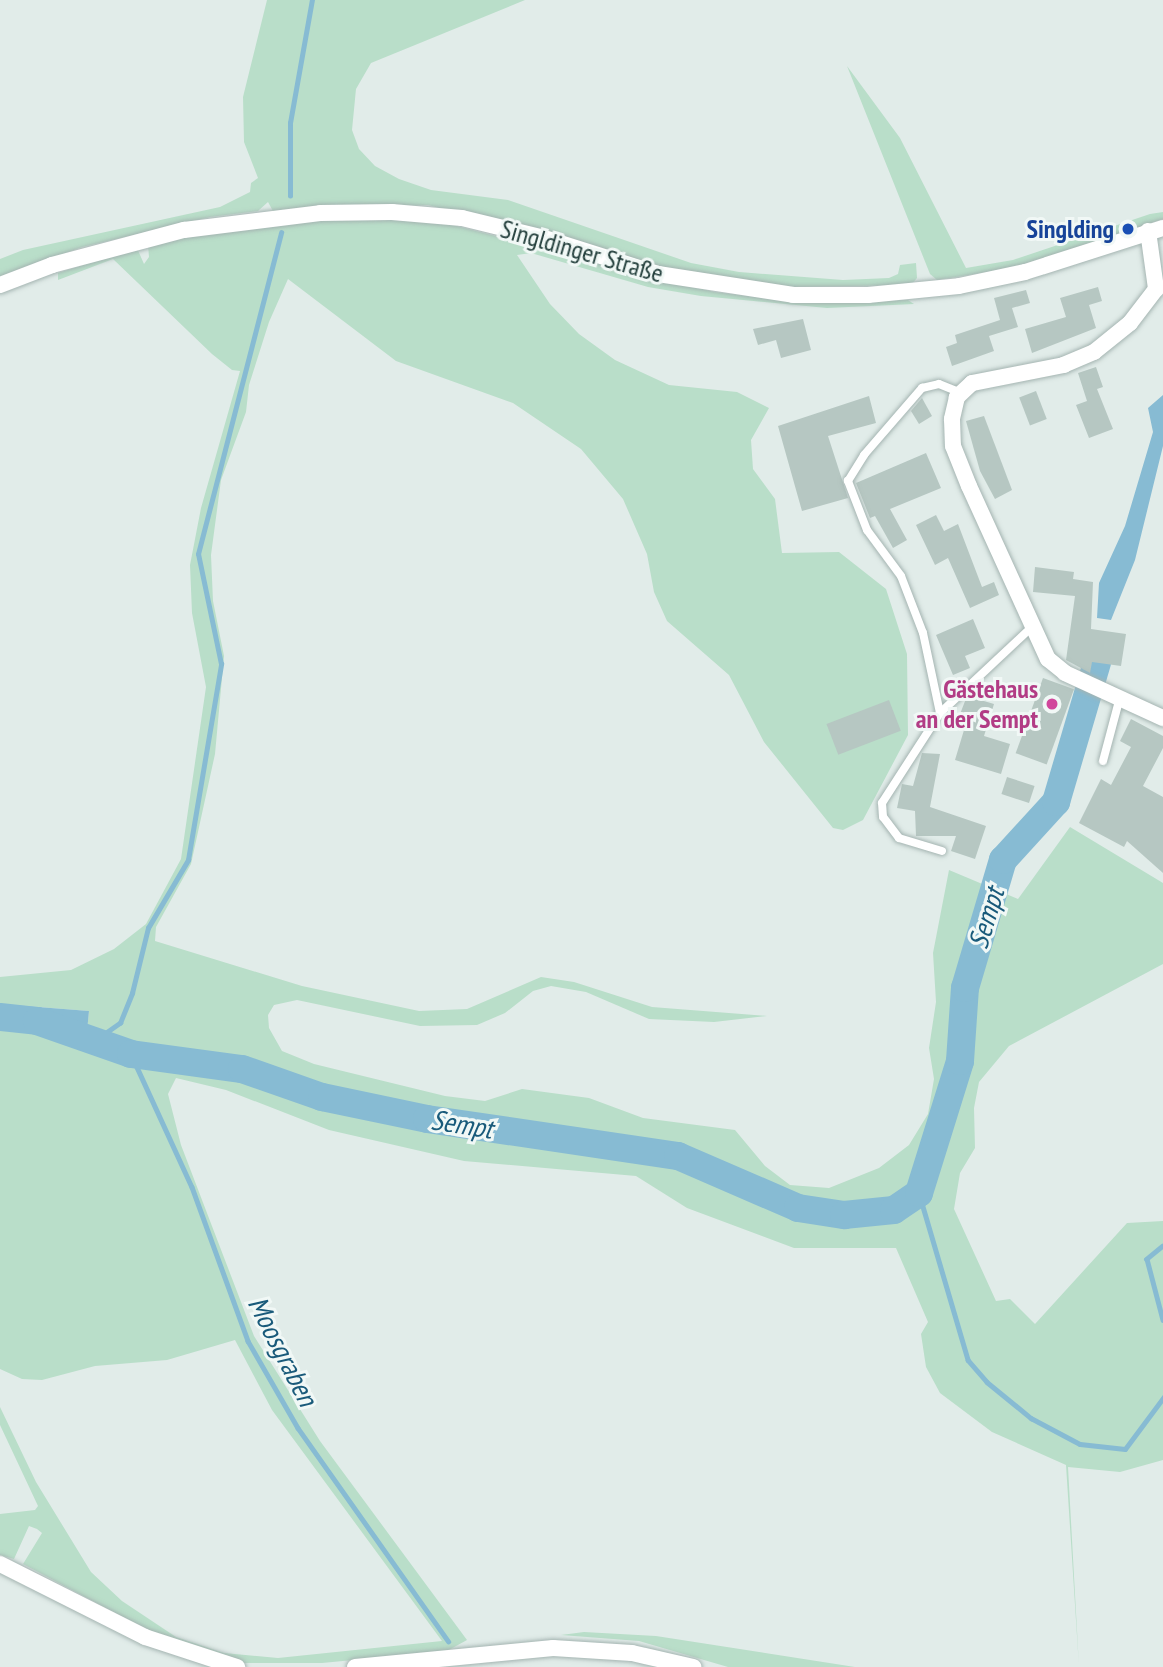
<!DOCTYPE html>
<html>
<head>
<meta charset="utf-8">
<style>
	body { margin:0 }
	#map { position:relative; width:1163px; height:1667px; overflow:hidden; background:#e1ece9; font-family:"PT Sans Narrow",sans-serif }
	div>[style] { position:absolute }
	.green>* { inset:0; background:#b9dec9 }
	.water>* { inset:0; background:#87bbd3 }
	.stream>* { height:4.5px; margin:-2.25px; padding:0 2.25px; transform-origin:2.25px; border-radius:2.25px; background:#87bbd3 }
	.river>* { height:28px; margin:-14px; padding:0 14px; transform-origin:14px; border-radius:14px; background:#87bbd3 }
	.building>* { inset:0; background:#b6c7c2; transform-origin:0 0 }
	.roads { filter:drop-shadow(0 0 2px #a4b4b1) drop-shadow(0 0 2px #a4b4b1) }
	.lane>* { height:8px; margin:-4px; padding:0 4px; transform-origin:4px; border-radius:4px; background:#fff }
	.street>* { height:16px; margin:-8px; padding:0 8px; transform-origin:8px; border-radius:8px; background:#fff }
	.dots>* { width:19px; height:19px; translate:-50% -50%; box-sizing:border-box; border:4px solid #f1f8f6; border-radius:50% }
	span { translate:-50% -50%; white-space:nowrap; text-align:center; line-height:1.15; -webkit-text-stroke:6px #f1f8f6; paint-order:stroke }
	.transit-label { font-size:26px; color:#164399; font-weight:700 }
	.right { translate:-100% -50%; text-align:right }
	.street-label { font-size:26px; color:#213d3a }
	.hotel-label { font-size:26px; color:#b23c85; font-weight:700 }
	.water-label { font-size:28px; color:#195a7a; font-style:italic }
</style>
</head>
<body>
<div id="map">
	<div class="green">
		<i style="clip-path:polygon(267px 0,525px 0,371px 63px,356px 89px,352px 130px,359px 149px,375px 166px,399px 179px,431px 190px,508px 200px,691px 263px,739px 272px,843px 280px,889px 278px,898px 274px,900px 265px,916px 263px,917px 278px,911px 285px,786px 287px,683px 272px,428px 205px,273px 211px,268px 202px,258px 211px,210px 217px,82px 247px,0 277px,0 259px,23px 250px,220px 207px,250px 192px,251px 183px,258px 178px,244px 142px,243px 97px)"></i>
		<i style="clip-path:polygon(847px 66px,900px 138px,966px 268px,1013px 260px,1150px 214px,1163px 212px,1163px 219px,1018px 267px,937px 280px,930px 274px)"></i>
		<i style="clip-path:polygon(429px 219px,714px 292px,796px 302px,908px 300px,914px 304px,827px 308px,701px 296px,648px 287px,531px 253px,517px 255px,550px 304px,579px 334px,615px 360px,669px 385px,737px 392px,769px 408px,751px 440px,753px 469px,775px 499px,782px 553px,839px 552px,886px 589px,907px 654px,908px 735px,863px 820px,843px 830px,833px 828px,764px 742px,729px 675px,667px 621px,654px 592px,647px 554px,623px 499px,581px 449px,513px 403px,396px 361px,288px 279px,269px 322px,249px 385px,246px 412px,221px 480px,211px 555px,213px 601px,224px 656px,215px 754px,191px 864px,156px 927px,155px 941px,302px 986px,419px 1011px,467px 1009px,541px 977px,574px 982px,652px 1007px,767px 1016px,714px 1022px,649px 1019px,586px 992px,551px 986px,533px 991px,505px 1013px,477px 1025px,420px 1026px,297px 1000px,274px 1005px,268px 1015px,269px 1028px,282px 1051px,314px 1064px,445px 1096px,485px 1101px,522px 1089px,589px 1098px,643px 1118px,735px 1130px,765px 1166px,790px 1185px,829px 1188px,879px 1168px,909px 1145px,928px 1114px,934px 1079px,929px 1048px,936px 1002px,933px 953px,949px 870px,1018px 899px,1070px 827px,1163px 883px,1163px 964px,1009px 1046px,979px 1082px,974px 1108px,975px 1148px,960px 1173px,954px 1209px,996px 1301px,1010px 1299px,1035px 1324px,1127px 1223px,1163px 1221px,1163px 1460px,1120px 1472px,1068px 1467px,1079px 1667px,1066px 1465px,992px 1432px,940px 1393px,926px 1367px,921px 1334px,928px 1322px,896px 1248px,794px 1248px,687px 1208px,636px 1176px,464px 1161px,329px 1130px,226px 1090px,176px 1078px,168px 1094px,181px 1145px,254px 1336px,320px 1441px,467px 1640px,447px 1651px,322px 1663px,238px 1663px,196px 1652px,140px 1626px,23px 1564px,42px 1533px,37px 1529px,29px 1526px,14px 1559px,0 1555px,0 1514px,35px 1510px,38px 1506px,0 1425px,0 1407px,36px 1482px,91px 1572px,122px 1601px,176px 1637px,224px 1653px,278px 1658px,442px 1641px,272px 1410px,235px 1340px,167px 1360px,95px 1366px,42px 1380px,22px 1379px,0 1369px,0 1026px,86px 1042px,89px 1011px,0 1004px,0 977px,71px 970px,114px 949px,146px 924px,181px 859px,206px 687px,192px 613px,190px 565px,201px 508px,240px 371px,232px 370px,212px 354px,113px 259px,58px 280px,58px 273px,137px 248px,144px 264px,149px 257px,148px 245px,214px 231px,303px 220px)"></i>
		<i style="clip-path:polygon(584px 1632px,656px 1636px,855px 1667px,728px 1667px,639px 1641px,561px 1635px)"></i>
	</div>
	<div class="water">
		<i style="clip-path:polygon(1163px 395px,1163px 446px,1135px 560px,1111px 620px,1097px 618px,1099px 583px,1125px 526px,1153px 432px,1148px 408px)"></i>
		<i style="clip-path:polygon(0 1004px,89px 1011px,86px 1042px,0 1026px)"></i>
	</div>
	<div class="stream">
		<i style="left:290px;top:196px;width:73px;rotate:-90deg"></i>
		<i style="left:290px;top:123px;width:125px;rotate:-79.9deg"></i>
		<i style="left:94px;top:1041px;width:32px;rotate:-35deg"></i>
		<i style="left:120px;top:1023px;width:32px;rotate:-68deg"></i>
		<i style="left:132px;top:993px;width:67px;rotate:-76.2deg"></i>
		<i style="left:148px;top:928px;width:79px;rotate:-59.5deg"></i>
		<i style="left:188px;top:860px;width:199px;rotate:-80.4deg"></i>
		<i style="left:221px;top:664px;width:112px;rotate:-101.8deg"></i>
		<i style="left:198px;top:554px;width:332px;rotate:-75.5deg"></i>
		<i style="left:131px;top:1054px;width:146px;rotate:65.4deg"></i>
		<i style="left:192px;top:1187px;width:164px;rotate:70deg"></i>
		<i style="left:248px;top:1341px;width:100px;rotate:60.1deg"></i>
		<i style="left:298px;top:1428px;width:261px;rotate:54.8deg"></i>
		<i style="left:919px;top:1193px;width:174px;rotate:73.6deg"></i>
		<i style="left:968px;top:1360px;width:29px;rotate:49deg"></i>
		<i style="left:987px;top:1382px;width:57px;rotate:39.3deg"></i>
		<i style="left:1031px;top:1418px;width:55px;rotate:28deg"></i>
		<i style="left:1080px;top:1444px;width:45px;rotate:6.3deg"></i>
		<i style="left:1125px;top:1449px;width:64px;rotate:-53.3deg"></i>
		<i style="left:1163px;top:1246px;width:21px;rotate:141deg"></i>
		<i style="left:1147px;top:1259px;width:63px;rotate:75.3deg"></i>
	</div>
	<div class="river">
		<i style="left:0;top:1017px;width:37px;rotate:6deg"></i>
		<i style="left:37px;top:1021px;width:100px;rotate:19.3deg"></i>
		<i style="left:131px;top:1054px;width:112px;rotate:7.7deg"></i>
		<i style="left:242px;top:1069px;width:85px;rotate:19.3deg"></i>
		<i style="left:322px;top:1097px;width:107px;rotate:11.8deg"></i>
		<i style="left:427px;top:1119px;width:254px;rotate:8.4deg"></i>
		<i style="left:678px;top:1156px;width:131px;rotate:23.4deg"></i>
		<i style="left:798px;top:1208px;width:47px;rotate:8.7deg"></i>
		<i style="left:844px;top:1215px;width:50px;rotate:-5.7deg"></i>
		<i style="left:894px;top:1210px;width:30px;rotate:-34deg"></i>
		<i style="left:919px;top:1193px;width:138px;rotate:-72.7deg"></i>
		<i style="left:960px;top:1061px;width:73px;rotate:-86.1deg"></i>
		<i style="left:965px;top:988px;width:134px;rotate:-73.5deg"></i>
		<i style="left:1003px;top:860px;width:79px;rotate:-47.6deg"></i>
		<i style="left:1056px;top:802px;width:145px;rotate:-73.6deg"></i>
	</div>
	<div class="building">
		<i style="clip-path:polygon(1098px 287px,1102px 301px,1089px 305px,1096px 328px,1032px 353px,1025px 329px,1066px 317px,1060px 298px)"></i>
		<i style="clip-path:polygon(1026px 290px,1030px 303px,1012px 308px,1018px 327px,989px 336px,994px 351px,952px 366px,946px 347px,957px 343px,955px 335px,1000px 320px,994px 298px)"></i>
		<i style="clip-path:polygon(803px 319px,811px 350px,781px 358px,776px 340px,758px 345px,753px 329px)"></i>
		<i style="clip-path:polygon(1096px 367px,1103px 387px,1097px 389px,1113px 429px,1089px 438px,1076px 405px,1087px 401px,1078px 373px)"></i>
		<i style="left:1036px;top:391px;width:30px;height:18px;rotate:69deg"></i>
		<i style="clip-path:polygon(869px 396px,876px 423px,828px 436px,848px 498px,802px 511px,778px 426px)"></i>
		<i style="clip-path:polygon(922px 398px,932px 416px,919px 424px,911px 411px)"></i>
		<i style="clip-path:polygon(984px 416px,1012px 490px,995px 499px,980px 471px,966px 421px)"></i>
		<i style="clip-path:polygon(926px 453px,941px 488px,890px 509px,907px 540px,893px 548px,875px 516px,870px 518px,856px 483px)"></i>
		<i style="clip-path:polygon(936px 515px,944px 531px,958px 524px,982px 587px,994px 582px,999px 595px,970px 608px,948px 558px,935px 565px,916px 525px)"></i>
		<i style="clip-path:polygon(1035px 567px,1074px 572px,1073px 579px,1093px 582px,1091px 629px,1126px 634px,1121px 666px,1092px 662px,1090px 673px,1066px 660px,1075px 596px,1033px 592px)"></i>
		<i style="clip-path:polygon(973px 619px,985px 648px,965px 656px,970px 668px,953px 675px,936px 635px)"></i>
		<i style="left:1043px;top:678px;width:33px;height:80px;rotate:20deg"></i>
		<i style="clip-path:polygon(967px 696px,994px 704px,984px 736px,1010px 744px,1001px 774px,955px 760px,964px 730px,955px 727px)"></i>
		<i style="left:889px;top:700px;width:33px;height:67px;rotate:69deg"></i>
		<i style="clip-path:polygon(1131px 719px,1163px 736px,1163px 748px,1143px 786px,1163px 797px,1163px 873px,1127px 841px,1124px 847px,1079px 823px,1101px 779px,1111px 785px,1131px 747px,1120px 741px)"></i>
		<i style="clip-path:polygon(922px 753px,940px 754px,930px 807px,986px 826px,975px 859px,951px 851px,956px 836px,916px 836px,915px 811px,897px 808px,902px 784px,913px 786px)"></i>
		<i style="left:1007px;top:777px;width:29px;height:18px;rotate:18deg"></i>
	</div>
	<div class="roads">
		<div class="lane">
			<i style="left:940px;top:713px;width:82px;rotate:-102deg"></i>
			<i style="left:923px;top:633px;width:61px;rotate:-111.1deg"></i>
			<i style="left:901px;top:576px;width:57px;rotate:-126.5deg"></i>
			<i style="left:867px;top:530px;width:53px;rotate:-111.2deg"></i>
			<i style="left:848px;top:481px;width:31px;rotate:-58deg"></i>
			<i style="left:864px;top:455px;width:89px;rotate:-49.1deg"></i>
			<i style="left:922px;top:388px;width:17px;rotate:-13deg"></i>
			<i style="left:939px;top:384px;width:24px;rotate:22deg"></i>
			<i style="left:1103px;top:761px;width:66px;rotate:-75.1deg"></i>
			<i style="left:942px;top:851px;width:45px;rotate:-163.2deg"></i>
			<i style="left:899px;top:838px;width:26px;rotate:-127deg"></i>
			<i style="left:883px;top:817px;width:14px;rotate:-94deg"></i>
			<i style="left:882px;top:803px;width:107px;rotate:-57.2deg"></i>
			<i style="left:940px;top:713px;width:126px;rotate:-43.1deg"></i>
		</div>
		<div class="street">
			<i style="left:1148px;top:231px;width:59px;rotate:82.1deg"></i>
			<i style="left:1156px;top:289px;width:43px;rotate:127.4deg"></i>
			<i style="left:1130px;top:323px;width:46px;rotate:141.1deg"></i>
			<i style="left:1094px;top:352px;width:33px;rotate:157deg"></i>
			<i style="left:1064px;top:365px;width:94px;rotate:168.9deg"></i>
			<i style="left:972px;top:383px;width:21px;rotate:137deg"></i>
			<i style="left:957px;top:397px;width:23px;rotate:103deg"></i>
			<i style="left:952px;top:419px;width:27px;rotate:88deg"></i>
			<i style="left:953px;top:446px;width:43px;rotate:68.2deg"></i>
			<i style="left:969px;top:486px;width:190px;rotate:65.5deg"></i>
			<i style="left:1048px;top:659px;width:22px;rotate:39deg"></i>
			<i style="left:1065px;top:673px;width:108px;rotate:24.7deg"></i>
			<i style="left:0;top:285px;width:56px;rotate:-21deg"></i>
			<i style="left:52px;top:265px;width:137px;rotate:-14.9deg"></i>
			<i style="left:184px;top:230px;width:137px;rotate:-7.1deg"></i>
			<i style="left:320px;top:213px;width:72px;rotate:-0.8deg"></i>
			<i style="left:392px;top:212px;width:70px;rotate:4.9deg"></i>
			<i style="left:462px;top:218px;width:84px;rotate:13.7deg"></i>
			<i style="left:544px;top:238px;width:120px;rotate:17.5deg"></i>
			<i style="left:658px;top:274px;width:137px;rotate:8.8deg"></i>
			<i style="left:793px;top:295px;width:75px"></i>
			<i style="left:868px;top:295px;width:91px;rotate:-5.6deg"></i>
			<i style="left:959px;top:286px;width:67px;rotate:-12deg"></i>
			<i style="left:1025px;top:272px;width:145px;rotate:-17.7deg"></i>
			<i style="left:0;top:1564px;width:162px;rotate:26.7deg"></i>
			<i style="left:145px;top:1637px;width:97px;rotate:18.1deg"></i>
			<i style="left:355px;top:1667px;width:199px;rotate:-5.5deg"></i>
			<i style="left:553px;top:1648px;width:79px;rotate:3.6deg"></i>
			<i style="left:632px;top:1653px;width:63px;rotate:12.9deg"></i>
		</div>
	</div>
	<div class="dots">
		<i style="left:1128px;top:229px;background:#1a4fb4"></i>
		<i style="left:1052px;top:704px;background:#d1479c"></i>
	</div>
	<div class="transit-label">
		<span class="right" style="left:1114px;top:229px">Singlding</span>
	</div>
	<div class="street-label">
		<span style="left:582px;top:251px;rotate:16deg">Singldinger Straße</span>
	</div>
	<div class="hotel-label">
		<span class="right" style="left:1038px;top:704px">Gästehaus<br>an der Sempt</span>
	</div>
	<div class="water-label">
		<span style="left:986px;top:918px;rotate:-73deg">Sempt</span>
		<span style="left:462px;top:1124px;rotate:9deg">Sempt</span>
		<span style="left:283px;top:1351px;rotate:63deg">Moosgraben</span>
	</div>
</div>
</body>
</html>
